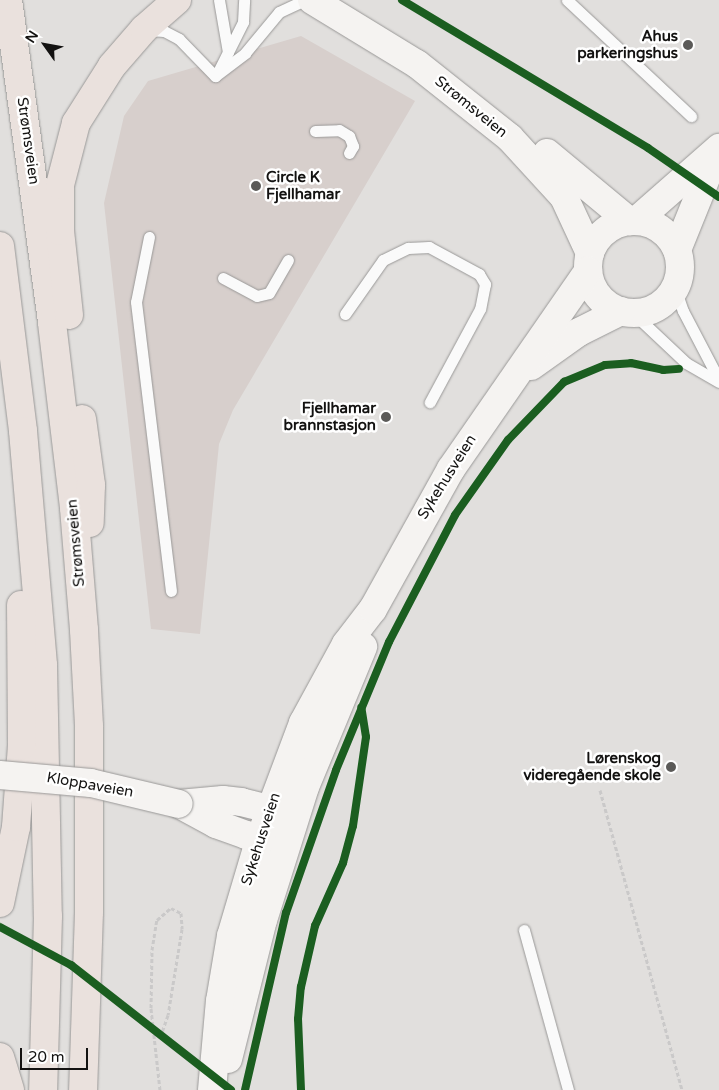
<!DOCTYPE html>
<html>
<head>
<meta charset="utf-8">
<style>
	body { margin:0 }
	#map { position:relative; width:719px; height:1090px; overflow:hidden; background:#e1dfdd; font-family:"Varela Round",sans-serif }
	div>[style] { position:absolute }
	.built>* { inset:0; background:#d7cfcc }
	.path>* { height:3px; margin-top:-1.5px; transform-origin:0; background:repeating-linear-gradient(90deg,#cac9c9 0 4px,transparent 0 6.5px) }
	.roads { filter:drop-shadow(0 0 1px #999897) drop-shadow(0 0 1px #999897) }
	.lane>* { height:11px; margin:-5.5px; padding:0 5.5px; transform-origin:5.5px; border-radius:5.5px; background:#fafafa }
	.secondary>* { height:28px; margin:-14px; padding:0 14px; transform-origin:14px; border-radius:14px; background:#f5f3f1 }
	.secondary>.ring { margin:-14px; padding:0; box-sizing:content-box; background:none; border:28px solid #f5f3f1; border-radius:50% }
	.highway>* { height:28px; margin:-14px; padding:0 14px; transform-origin:14px; border-radius:14px; background:#eae1dd }
	.bridges { filter:drop-shadow(0 0 1px #999897) drop-shadow(0 0 1px #999897) }
	.secondary-bridge>* { height:28px; margin:-14px; padding:0 14px; transform-origin:14px; border-radius:14px; background:#f5f3f1 }
	.cycleway>* { height:8px; margin:-4px; padding:0 4px; transform-origin:4px; border-radius:4px; background:#1b5e20 }
	.dots>* { width:14px; height:14px; translate:-50% -50%; box-sizing:border-box; border:2px solid #fff; border-radius:50% }
	span { translate:-50% -50%; white-space:nowrap; text-align:center; line-height:1.15; -webkit-text-stroke:5px #fff; paint-order:stroke }
	.poi-label { font-size:15px; color:#131211; font-weight:700 }
	.right { translate:-100% -50%; text-align:right }
	.left { translate:0 -50%; text-align:left }
	.street-label { font-size:15px; color:#131211 }
	.north { position:absolute; left:20px; top:20px; width:50px; height:50px; -webkit-text-stroke:4px #fff; paint-order:stroke; rotate:302deg; font-size:14px; font-weight:700; line-height:20px; text-align:center; color:#131211 }
	.north::after { content:''; display:block; margin:auto; width:18px; height:22px; background:#131211; clip-path:polygon(50% 0,100% 100%,50% 72%,0 100%) }
	.scale { position:absolute; left:20px; top:1048px; width:68px; height:22px; box-sizing:border-box; border:2px solid #131211; border-top:0; padding-left:6px; font-size:15px; line-height:18px; white-space:nowrap; color:#131211; -webkit-text-stroke:4px #fff; paint-order:stroke }
</style>
</head>
<body>
<div id="map">
	<div class="built">
		<i style="clip-path:polygon(301px 36px,415px 101px,233px 410px,219px 444px,200px 634px,151px 629px,104px 203px,124px 116px,148px 81px)"></i>
	</div>
	<div class="path">
		<i style="left:600px;top:790px;width:311px;rotate:74.7deg"></i>
		<i style="left:160px;top:1090px;width:82px;rotate:-96.3deg"></i>
		<i style="left:151px;top:1008px;width:58px;rotate:-89deg"></i>
		<i style="left:152px;top:950px;width:30px;rotate:-81deg"></i>
		<i style="left:157px;top:920px;width:18px;rotate:-41deg"></i>
		<i style="left:171px;top:908px;width:11px;rotate:27deg"></i>
		<i style="left:181px;top:913px;width:16px;rotate:86deg"></i>
		<i style="left:182px;top:929px;width:87px;rotate:99.2deg"></i>
		<i style="left:168px;top:1015px;width:21px;rotate:109deg"></i>
	</div>
	<div class="roads">
		<div class="lane">
			<i style="left:219px;top:0;width:53px;rotate:80.2deg"></i>
			<i style="left:567px;top:0;width:170px;rotate:43.1deg"></i>
			<i style="left:148px;top:30px;width:16px;rotate:4deg"></i>
			<i style="left:164px;top:31px;width:17px;rotate:28deg"></i>
			<i style="left:179px;top:39px;width:52px;rotate:45.8deg"></i>
			<i style="left:219px;top:70px;width:54px;rotate:-63.4deg"></i>
			<i style="left:243px;top:22px;width:22px;rotate:-87deg"></i>
			<i style="left:215px;top:76px;width:38px;rotate:-37deg"></i>
			<i style="left:245px;top:53px;width:53px;rotate:-50.3deg"></i>
			<i style="left:279px;top:12px;width:29px;rotate:-25deg"></i>
			<i style="left:315px;top:131px;width:24px;rotate:-2deg"></i>
			<i style="left:339px;top:130px;width:12px;rotate:31deg"></i>
			<i style="left:349px;top:136px;width:11px;rotate:68deg"></i>
			<i style="left:353px;top:146px;width:8px;rotate:120deg"></i>
			<i style="left:149px;top:237px;width:66px;rotate:101.3deg"></i>
			<i style="left:136px;top:302px;width:291px;rotate:83.1deg"></i>
			<i style="left:223px;top:278px;width:38px;rotate:28deg"></i>
			<i style="left:257px;top:296px;width:12px;rotate:-14deg"></i>
			<i style="left:269px;top:293px;width:38px;rotate:-60deg"></i>
			<i style="left:675px;top:288px;width:24px;rotate:71deg"></i>
			<i style="left:683px;top:311px;width:78px;rotate:62.4deg"></i>
			<i style="left:633px;top:313px;width:73px;rotate:43.3deg"></i>
			<i style="left:686px;top:363px;width:38px;rotate:30deg"></i>
			<i style="left:345px;top:314px;width:66px;rotate:-54.9deg"></i>
			<i style="left:383px;top:260px;width:28px;rotate:-26deg"></i>
			<i style="left:408px;top:248px;width:21px;rotate:-3deg"></i>
			<i style="left:429px;top:247px;width:57px;rotate:28.4deg"></i>
			<i style="left:479px;top:274px;width:12px;rotate:59deg"></i>
			<i style="left:485px;top:284px;width:25px;rotate:101deg"></i>
			<i style="left:480px;top:309px;width:106px;rotate:118.3deg"></i>
			<i style="left:524px;top:930px;width:166px;rotate:74.6deg"></i>
		</div>
		<div class="secondary">
			<i style="left:312px;top:0;width:123px;rotate:31.4deg"></i>
			<i style="left:417px;top:64px;width:119px;rotate:38.5deg"></i>
			<i style="left:510px;top:138px;width:80px;rotate:47.5deg"></i>
			<i style="left:564px;top:197px;width:62px;rotate:65.1deg"></i>
			<i style="left:547px;top:153px;width:107px;rotate:39.7deg"></i>
			<i style="left:636px;top:221px;width:111px;rotate:-41.3deg"></i>
			<i class="ring" style="left:588px;top:221px;width:64px;height:64px"></i>
			<i style="left:677px;top:250px;width:101px;rotate:-68deg"></i>
			<i style="left:531px;top:366px;width:59px;rotate:-35.3deg"></i>
			<i style="left:579px;top:332px;width:47px;rotate:-26.6deg"></i>
			<i style="left:179px;top:804px;width:42px;rotate:28.4deg"></i>
			<i style="left:216px;top:824px;width:32px;rotate:20deg"></i>
			<i style="left:246px;top:835px;width:14px;rotate:12deg"></i>
			<i style="left:260px;top:838px;width:17px;rotate:-10deg"></i>
			<i style="left:179px;top:804px;width:44px;rotate:-5.2deg"></i>
			<i style="left:223px;top:800px;width:18px;rotate:6deg"></i>
			<i style="left:241px;top:802px;width:30px;rotate:14deg"></i>
			<i style="left:270px;top:809px;width:19px;rotate:36deg"></i>
			<i style="left:228px;top:1059px;width:143px;rotate:-75.9deg"></i>
			<i style="left:263px;top:920px;width:139px;rotate:-72.5deg"></i>
			<i style="left:305px;top:787px;width:152px;rotate:-67.5deg"></i>
			<i style="left:212px;top:1090px;width:89px;rotate:-84.9deg"></i>
			<i style="left:220px;top:1001px;width:66px;rotate:-80.4deg"></i>
			<i style="left:231px;top:936px;width:102px;rotate:-73.5deg"></i>
			<i style="left:260px;top:838px;width:123px;rotate:-69.5deg"></i>
			<i style="left:303px;top:723px;width:90px;rotate:-61.4deg"></i>
			<i style="left:346px;top:644px;width:44px;rotate:-52.4deg"></i>
			<i style="left:373px;top:609px;width:160px;rotate:-60.9deg"></i>
			<i style="left:451px;top:469px;width:241px;rotate:-55.3deg"></i>
		</div>
		<div class="highway">
			<i style="left:8px;top:0;width:326px;rotate:82.2deg"></i>
			<i style="left:52px;top:323px;width:186px;rotate:83.2deg"></i>
			<i style="left:74px;top:508px;width:122px;rotate:85.3deg"></i>
			<i style="left:84px;top:630px;width:97px;rotate:87deg"></i>
			<i style="left:89px;top:727px;width:185px;rotate:90deg"></i>
			<i style="left:89px;top:912px;width:178px;rotate:91.9deg"></i>
			<i style="left:0;top:246px;width:186px;rotate:82.9deg"></i>
			<i style="left:23px;top:431px;width:235px;rotate:85.1deg"></i>
			<i style="left:43px;top:665px;width:251px;rotate:88.9deg"></i>
			<i style="left:48px;top:916px;width:174px;rotate:91.6deg"></i>
			<i style="left:69px;top:315px;width:84px;rotate:-96.1deg"></i>
			<i style="left:60px;top:231px;width:46px;rotate:-90deg"></i>
			<i style="left:60px;top:185px;width:64px;rotate:-75.5deg"></i>
			<i style="left:76px;top:123px;width:67px;rotate:-57.7deg"></i>
			<i style="left:112px;top:66px;width:49px;rotate:-49.1deg"></i>
			<i style="left:144px;top:29px;width:44px;rotate:-41.3deg"></i>
			<i style="left:82px;top:419px;width:67px;rotate:82.2deg"></i>
			<i style="left:91px;top:485px;width:38px;rotate:92deg"></i>
			<i style="left:0;top:903px;width:78px;rotate:-78.1deg"></i>
			<i style="left:16px;top:827px;width:82px;rotate:-85.8deg"></i>
			<i style="left:22px;top:745px;width:140px;rotate:-90.4deg"></i>
			<i style="left:0;top:1057px;width:34px;rotate:73deg"></i>
		</div>
	</div>
	<div class="bridges">
		<div class="secondary-bridge">
			<i style="left:0;top:775px;width:91px;rotate:5deg"></i>
			<i style="left:91px;top:783px;width:90px;rotate:13.4deg"></i>
		</div>
	</div>
	<div class="cycleway">
		<i style="left:402px;top:0;width:287px;rotate:31deg"></i>
		<i style="left:648px;top:148px;width:86px;rotate:34.6deg"></i>
		<i style="left:0;top:927px;width:81px;rotate:28.2deg"></i>
		<i style="left:71px;top:965px;width:203px;rotate:38deg"></i>
		<i style="left:245px;top:1090px;width:182px;rotate:-77deg"></i>
		<i style="left:286px;top:913px;width:151px;rotate:-70.7deg"></i>
		<i style="left:336px;top:770px;width:139px;rotate:-67.5deg"></i>
		<i style="left:389px;top:642px;width:143px;rotate:-62.5deg"></i>
		<i style="left:455px;top:515px;width:92px;rotate:-54.8deg"></i>
		<i style="left:508px;top:440px;width:81px;rotate:-46deg"></i>
		<i style="left:564px;top:382px;width:44px;rotate:-22.5deg"></i>
		<i style="left:605px;top:365px;width:26px;rotate:-4deg"></i>
		<i style="left:631px;top:363px;width:33px;rotate:12deg"></i>
		<i style="left:663px;top:370px;width:16px;rotate:-4deg"></i>
		<i style="left:301px;top:1090px;width:71px;rotate:-92.4deg"></i>
		<i style="left:298px;top:1019px;width:32px;rotate:-85deg"></i>
		<i style="left:301px;top:987px;width:63px;rotate:-77.1deg"></i>
		<i style="left:315px;top:926px;width:69px;rotate:-66deg"></i>
		<i style="left:343px;top:863px;width:38px;rotate:-75deg"></i>
		<i style="left:353px;top:826px;width:90px;rotate:-81.7deg"></i>
		<i style="left:366px;top:737px;width:30px;rotate:-99deg"></i>
	</div>
	<div class="dots">
		<i style="left:688px;top:45px;background:#5b5a58"></i>
		<i style="left:256px;top:186px;background:#5b5a58"></i>
		<i style="left:386px;top:417px;background:#5b5a58"></i>
		<i style="left:671px;top:767px;background:#5b5a58"></i>
	</div>
	<div class="poi-label">
		<span class="right" style="left:678px;top:45px">Ahus<br>parkeringshus</span>
		<span class="left" style="left:266px;top:186px">Circle K<br>Fjellhamar</span>
		<span class="right" style="left:376px;top:417px">Fjellhamar<br>brannstasjon</span>
		<span class="right" style="left:661px;top:767px">Lørenskog<br>videregående skole</span>
	</div>
	<div class="street-label">
		<span style="left:471px;top:107px;rotate:39deg">Strømsveien</span>
		<span style="left:28px;top:141px;rotate:82deg">Strømsveien</span>
		<span style="left:447px;top:477px;rotate:-58deg">Sykehusveien</span>
		<span style="left:76px;top:543px;rotate:-95deg">Strømsveien</span>
		<span style="left:90px;top:785px;rotate:10deg">Kloppaveien</span>
		<span style="left:261px;top:839px;rotate:-72deg">Sykehusveien</span>
	</div>
	<div class="north">N</div>
	<div class="scale">20 m</div>
</div>
</body>
</html>
